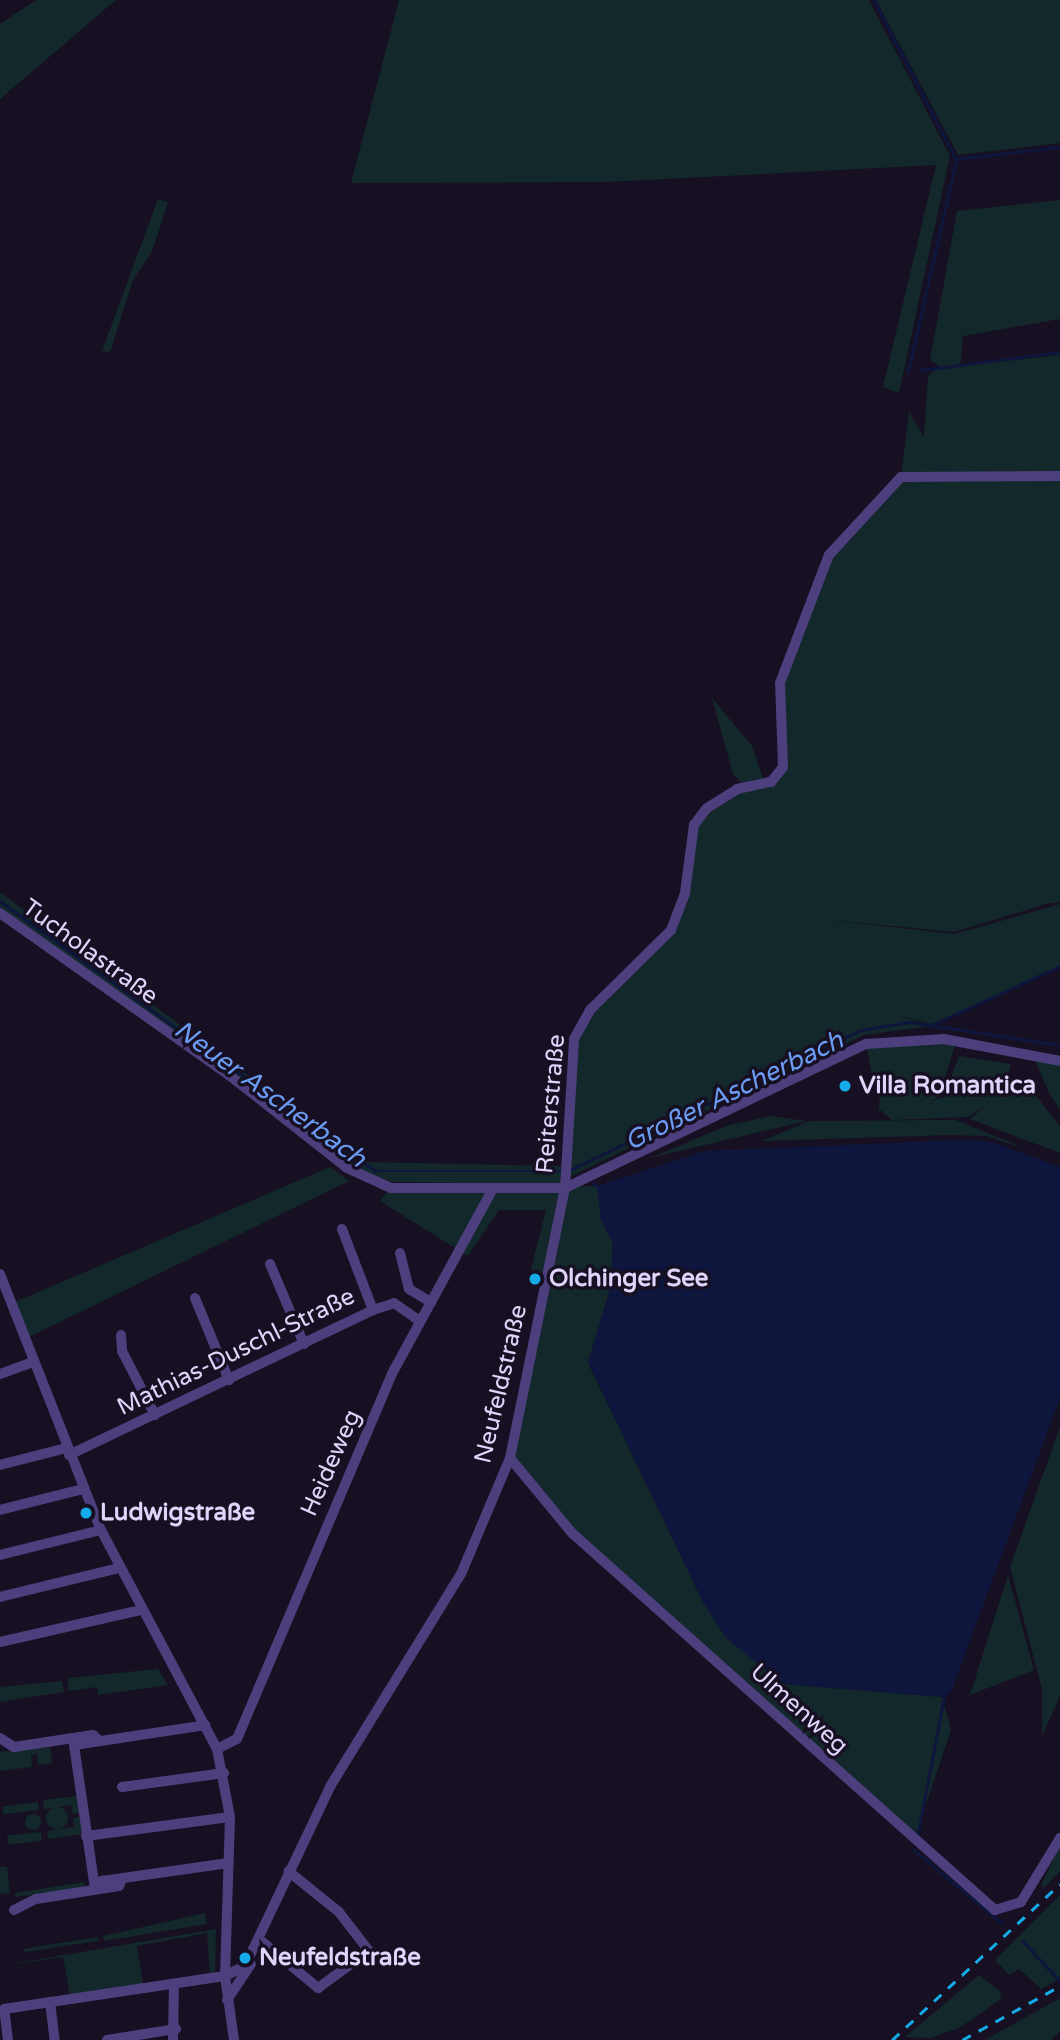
<!DOCTYPE html>
<html>
<head>
<meta charset="utf-8">
<style>
	body { margin:0 }
	#map { position:relative; width:1060px; height:2040px; overflow:hidden; background:#161022; font-family:"Varela Round",sans-serif }
	div>[style] { position:absolute }
	.green>* { inset:0; background:#13282b; transform-origin:0 0 }
	.round { border-radius:50% }
	.water>* { inset:0; background:#0e163d }
	.stream>* { height:2.5px; margin:-1.25px; padding:0 1.25px; transform-origin:1.25px; border-radius:1.25px; background:#0e163d }
	.street>* { height:10px; margin:-5px; padding:0 5px; transform-origin:5px; border-radius:5px; background:#4d3f7d }
	.rail>* { height:2.5px; margin-top:-1.25px; transform-origin:0; background:repeating-linear-gradient(90deg,#13abe8 0 10px,transparent 0 19px) }
	.dots>* { width:19px; height:19px; translate:-50% -50%; box-sizing:border-box; border:4px solid #161022; border-radius:50% }
	span { translate:-50% -50%; white-space:nowrap; text-align:center; line-height:1.15; -webkit-text-stroke:7px #161022; paint-order:stroke }
	.street-label { font-size:24px; color:#e0d4fb }
	.poi-label { font-size:24px; color:#e0d4fb; font-weight:700 }
	.left { translate:0 -50%; text-align:left }
	.water-label { font-size:26px; color:#6b9bf3; font-style:italic }
</style>
</head>
<body>
<div id="map">
	<div class="green">
		<i style="clip-path:polygon(36px 0,116px 0,0 99px,0 24px)"></i>
		<i style="clip-path:polygon(399px 0,869px 0,950px 156px,899px 393px,883px 387px,936px 165px,607px 182px,351px 183px)"></i>
		<i style="clip-path:polygon(876px 0,1060px 0,1060px 143px,958px 155px)"></i>
		<i style="clip-path:polygon(158px 199px,168px 202px,152px 252px,133px 280px,110px 352px,102px 351px)"></i>
		<i style="clip-path:polygon(1060px 200px,1060px 319px,963px 336px,960px 366px,1060px 355px,1060px 902px,1046px 904px,954px 932px,818px 919px,955px 934px,1060px 904px,1060px 967px,931px 1024px,896px 1015px,931px 1026px,864px 1035px,569px 1177px,579px 1026px,657px 947px,680px 912px,690px 847px,705px 811px,747px 788px,733px 774px,712px 698px,752px 746px,765px 784px,783px 767px,776px 707px,829px 555px,901px 477px,909px 412px,924px 437px,928px 376px,939px 366px,930px 360px,957px 211px)"></i>
		<i style="clip-path:polygon(0 892px,366px 1162px,563px 1166px,560px 1184px,393px 1182px,357px 1171px,0 909px)"></i>
		<i style="clip-path:polygon(956px 1042px,939px 1097px,929px 1102px,944px 1097px,959px 1056px,1011px 1064px,1002px 1095px,968px 1117px,892px 1120px,879px 1109px,880px 1091px,892px 1080px,881px 1073px,873px 1082px,866px 1044px)"></i>
		<i style="clip-path:polygon(1034px 1058px,1060px 1063px,1060px 1110px,1049px 1093px)"></i>
		<i style="clip-path:polygon(1020px 1076px,1060px 1126px,1060px 1153px,970px 1119px)"></i>
		<i style="clip-path:polygon(772px 1116px,806px 1121px,650px 1158px,729px 1125px)"></i>
		<i style="clip-path:polygon(956px 1120px,1024px 1148px,985px 1136px,949px 1135px,762px 1141px,809px 1121px)"></i>
		<i style="clip-path:polygon(330px 1167px,349px 1181px,27px 1338px,15px 1302px)"></i>
		<i style="clip-path:polygon(597px 1186px,601px 1220px,613px 1243px,610px 1289px,588px 1363px,703px 1602px,726px 1637px,783px 1684px,942px 1697px,951px 1730px,913px 1843px,572px 1533px,510px 1458px,543px 1290px,528px 1281px,546px 1210px,499px 1210px,468px 1256px,380px 1201px,391px 1188px)"></i>
		<i style="clip-path:polygon(1060px 1427px,1060px 1696px,1042px 1736px,1042px 1689px,1010px 1567px)"></i>
		<i style="clip-path:polygon(1008px 1575px,1034px 1670px,970px 1695px)"></i>
		<i style="clip-path:polygon(158px 1669px,168px 1685px,98px 1695px,97px 1687px,68px 1691px,68px 1678px)"></i>
		<i style="clip-path:polygon(62px 1681px,64px 1692px,0 1702px,0 1687px)"></i>
		<i style="clip-path:polygon(50px 1745px,52px 1763px,38px 1765px,37px 1754px,31px 1755px,32px 1767px,0 1771px,0 1752px)"></i>
		<i style="clip-path:polygon(78px 1796px,80px 1813px,73px 1814px,71px 1805px,44px 1809px,43px 1800px)"></i>
		<i style="left:38px;top:1802px;width:8px;height:36px;rotate:83deg"></i>
		<i class="round" style="left:46px;top:1807px;width:22px;height:22px"></i>
		<i class="round" style="left:25px;top:1814px;width:16px;height:16px"></i>
		<i style="clip-path:polygon(81px 1817px,83px 1834px,48px 1839px,47px 1831px,74px 1827px,73px 1818px)"></i>
		<i style="left:41px;top:1832px;width:9px;height:34px;rotate:84deg"></i>
		<i style="clip-path:polygon(1060px 1846px,1060px 1871px,1044px 1888px,1041px 1885px)"></i>
		<i style="clip-path:polygon(0 1867px,7px 1867px,10px 1894px,0 1893px)"></i>
		<i style="clip-path:polygon(85px 1882px,84px 1887px,16px 1897px,15px 1893px)"></i>
		<i style="clip-path:polygon(1060px 1895px,1060px 1979px,1041px 1989px,1019px 1969px,1009px 1975px,995px 1960px)"></i>
		<i style="clip-path:polygon(205px 1913px,207px 1924px,104px 1941px,103px 1936px)"></i>
		<i style="clip-path:polygon(216px 1929px,215px 1972px,210px 1974px,207px 1933px,137px 1946px,143px 1984px,70px 1995px,63px 1957px,0 1966px)"></i>
		<i style="clip-path:polygon(98px 1937px,99px 1941px,24px 1952px,23px 1949px)"></i>
		<i style="clip-path:polygon(979px 1975px,1000px 1991px,1001px 1999px,961px 2027px,931px 2038px,905px 2037px)"></i>
		<i style="clip-path:polygon(1060px 1998px,1060px 2031px,1051px 2040px,985px 2040px)"></i>
	</div>
	<div class="water">
		<i style="clip-path:polygon(961px 1140px,992px 1142px,1060px 1167px,1060px 1398px,951px 1692px,942px 1697px,783px 1684px,726px 1638px,703px 1602px,588px 1362px,610px 1290px,613px 1243px,601px 1220px,597px 1186px,705px 1151px)"></i>
	</div>
	<div class="stream">
		<i style="left:874px;top:0;width:179px;rotate:62.7deg"></i>
		<i style="left:956px;top:159px;width:105px;rotate:-6.6deg"></i>
		<i style="left:921px;top:370px;width:140px;rotate:-7.4deg"></i>
		<i style="left:908px;top:372px;width:217px;rotate:-77.2deg"></i>
		<i style="left:0;top:901px;width:463px;rotate:35.7deg"></i>
		<i style="left:376px;top:1171px;width:188px"></i>
		<i style="left:932px;top:1025px;width:141px;rotate:-24.7deg"></i>
		<i style="left:570px;top:1170px;width:323px;rotate:-25.7deg"></i>
		<i style="left:861px;top:1030px;width:50px;rotate:-9.3deg"></i>
		<i style="left:910px;top:1022px;width:152px;rotate:8.7deg"></i>
		<i style="left:593px;top:1183px;width:5px;rotate:37deg"></i>
		<i style="left:917px;top:1838px;width:145px;rotate:-79.2deg"></i>
		<i style="left:914px;top:1850px;width:114px;rotate:39.7deg"></i>
		<i style="left:1023px;top:1941px;width:54px;rotate:47.2deg"></i>
	</div>
	<div class="street">
		<i style="left:0;top:913px;width:281px;rotate:35.3deg"></i>
		<i style="left:229px;top:1075px;width:150px;rotate:38.2deg"></i>
		<i style="left:347px;top:1168px;width:48px;rotate:24.4deg"></i>
		<i style="left:391px;top:1188px;width:174px"></i>
		<i style="left:565px;top:1188px;width:334px;rotate:-25.6deg"></i>
		<i style="left:866px;top:1044px;width:78px;rotate:-3.7deg"></i>
		<i style="left:944px;top:1039px;width:118px;rotate:10.7deg"></i>
		<i style="left:342px;top:1229px;width:87px;rotate:69.1deg"></i>
		<i style="left:400px;top:1253px;width:37px;rotate:76deg"></i>
		<i style="left:409px;top:1289px;width:26px;rotate:31deg"></i>
		<i style="left:270px;top:1264px;width:87px;rotate:67deg"></i>
		<i style="left:0;top:1274px;width:275px;rotate:68.5deg"></i>
		<i style="left:101px;top:1530px;width:248px;rotate:62.1deg"></i>
		<i style="left:217px;top:1749px;width:69px;rotate:79.2deg"></i>
		<i style="left:230px;top:1817px;width:159px;rotate:91.8deg"></i>
		<i style="left:225px;top:1976px;width:65px;rotate:82deg"></i>
		<i style="left:195px;top:1298px;width:89px;rotate:67.5deg"></i>
		<i style="left:121px;top:1335px;width:16px;rotate:86deg"></i>
		<i style="left:122px;top:1351px;width:72px;rotate:62.7deg"></i>
		<i style="left:0;top:1374px;width:33px;rotate:-20deg"></i>
		<i style="left:69px;top:1455px;width:337px;rotate:-25.5deg"></i>
		<i style="left:373px;top:1310px;width:22px;rotate:-18deg"></i>
		<i style="left:394px;top:1303px;width:32px;rotate:35deg"></i>
		<i style="left:510px;top:1458px;width:97px;rotate:50.4deg"></i>
		<i style="left:572px;top:1533px;width:567px;rotate:41.71deg"></i>
		<i style="left:995px;top:1910px;width:27px;rotate:-17deg"></i>
		<i style="left:1021px;top:1902px;width:75px;rotate:-58.6deg"></i>
		<i style="left:0;top:1465px;width:68px;rotate:-14.4deg"></i>
		<i style="left:0;top:1510px;width:86px;rotate:-14.2deg"></i>
		<i style="left:0;top:1555px;width:104px;rotate:-13.9deg"></i>
		<i style="left:0;top:1597px;width:122px;rotate:-13.7deg"></i>
		<i style="left:0;top:1642px;width:145px;rotate:-12.8deg"></i>
		<i style="left:0;top:1738px;width:17px;rotate:33deg"></i>
		<i style="left:14px;top:1747px;width:80px;rotate:-8.6deg"></i>
		<i style="left:93px;top:1735px;width:9px;rotate:41deg"></i>
		<i style="left:73px;top:1738px;width:153px;rotate:81.7deg"></i>
		<i style="left:76px;top:1738px;width:8px;rotate:50deg"></i>
		<i style="left:81px;top:1744px;width:126px;rotate:-8.6deg"></i>
		<i style="left:217px;top:1749px;width:22px;rotate:-27deg"></i>
		<i style="left:237px;top:1739px;width:401px;rotate:-67deg"></i>
		<i style="left:394px;top:1370px;width:203px;rotate:-61.4deg"></i>
		<i style="left:122px;top:1787px;width:103px;rotate:-7.8deg"></i>
		<i style="left:86px;top:1836px;width:145px;rotate:-7.5deg"></i>
		<i style="left:99px;top:1888px;width:8px;rotate:-67deg"></i>
		<i style="left:102px;top:1881px;width:128px;rotate:-8.1deg"></i>
		<i style="left:14px;top:1910px;width:25px;rotate:-27deg"></i>
		<i style="left:36px;top:1899px;width:84px;rotate:-8.9deg"></i>
		<i style="left:119px;top:1886px;width:8px;rotate:-67deg"></i>
		<i style="left:259px;top:1939px;width:77px;rotate:39.7deg"></i>
		<i style="left:318px;top:1988px;width:63px;rotate:-36deg"></i>
		<i style="left:369px;top:1951px;width:49px;rotate:-127.6deg"></i>
		<i style="left:339px;top:1912px;width:65px;rotate:-141.2deg"></i>
		<i style="left:227px;top:2000px;width:43px;rotate:-56.3deg"></i>
		<i style="left:50px;top:2002px;width:38px;rotate:83deg"></i>
		<i style="left:8px;top:2040px;width:31px;rotate:-97deg"></i>
		<i style="left:4px;top:2009px;width:223px;rotate:-8.5deg"></i>
		<i style="left:225px;top:1976px;width:22px;rotate:-27deg"></i>
		<i style="left:245px;top:1966px;width:200px;rotate:-64.6deg"></i>
		<i style="left:331px;top:1785px;width:248px;rotate:-58.4deg"></i>
		<i style="left:461px;top:1574px;width:126px;rotate:-67.1deg"></i>
		<i style="left:510px;top:1458px;width:276px;rotate:-78.5deg"></i>
		<i style="left:565px;top:1188px;width:149px;rotate:-86.5deg"></i>
		<i style="left:574px;top:1039px;width:33px;rotate:-61deg"></i>
		<i style="left:590px;top:1010px;width:114px;rotate:-44.6deg"></i>
		<i style="left:671px;top:930px;width:40px;rotate:-69deg"></i>
		<i style="left:685px;top:893px;width:69px;rotate:-82.5deg"></i>
		<i style="left:694px;top:825px;width:21px;rotate:-53deg"></i>
		<i style="left:707px;top:808px;width:36px;rotate:-32deg"></i>
		<i style="left:737px;top:789px;width:35px;rotate:-12deg"></i>
		<i style="left:771px;top:782px;width:19px;rotate:-51deg"></i>
		<i style="left:783px;top:767px;width:84px;rotate:-92deg"></i>
		<i style="left:780px;top:683px;width:137px;rotate:-69.1deg"></i>
		<i style="left:829px;top:555px;width:106px;rotate:-47.3deg"></i>
		<i style="left:901px;top:477px;width:159px;rotate:-0.4deg"></i>
		<i style="left:107px;top:2040px;width:70px;rotate:-9.1deg"></i>
		<i style="left:173px;top:2040px;width:56px;rotate:-89deg"></i>
	</div>
	<div class="rail">
		<i style="left:892px;top:2040px;width:229px;rotate:-42.9deg"></i>
		<i style="left:962px;top:2040px;width:112px;rotate:-28.9deg"></i>
	</div>
	<div class="dots">
		<i style="left:845px;top:1086px;background:#13abe8"></i>
		<i style="left:535px;top:1279px;background:#13abe8"></i>
		<i style="left:86px;top:1513px;background:#13abe8"></i>
		<i style="left:245px;top:1958px;background:#13abe8"></i>
	</div>
	<div class="street-label">
		<span style="left:90px;top:952px;rotate:36deg">Tucholastraße</span>
		<span style="left:551px;top:1104px;rotate:-85deg">Reiterstraße</span>
		<span style="left:236px;top:1352px;rotate:-26deg">Mathias-Duschl-Straße</span>
		<span style="left:501px;top:1384px;rotate:-77deg">Neufeldstraße</span>
		<span style="left:331px;top:1463px;rotate:-66deg">Heideweg</span>
		<span style="left:799px;top:1709px;rotate:42deg">Ulmenweg</span>
	</div>
	<div class="poi-label">
		<span class="left" style="left:859px;top:1086px">Villa Romantica</span>
		<span class="left" style="left:549px;top:1279px">Olchinger See</span>
		<span class="left" style="left:100px;top:1513px">Ludwigstraße</span>
		<span class="left" style="left:259px;top:1958px">Neufeldstraße</span>
	</div>
	<div class="water-label">
		<span style="left:734px;top:1091px;rotate:-26deg">Großer Ascherbach</span>
		<span style="left:270px;top:1094px;rotate:36deg">Neuer Ascherbach</span>
	</div>
</div>
</body>
</html>
